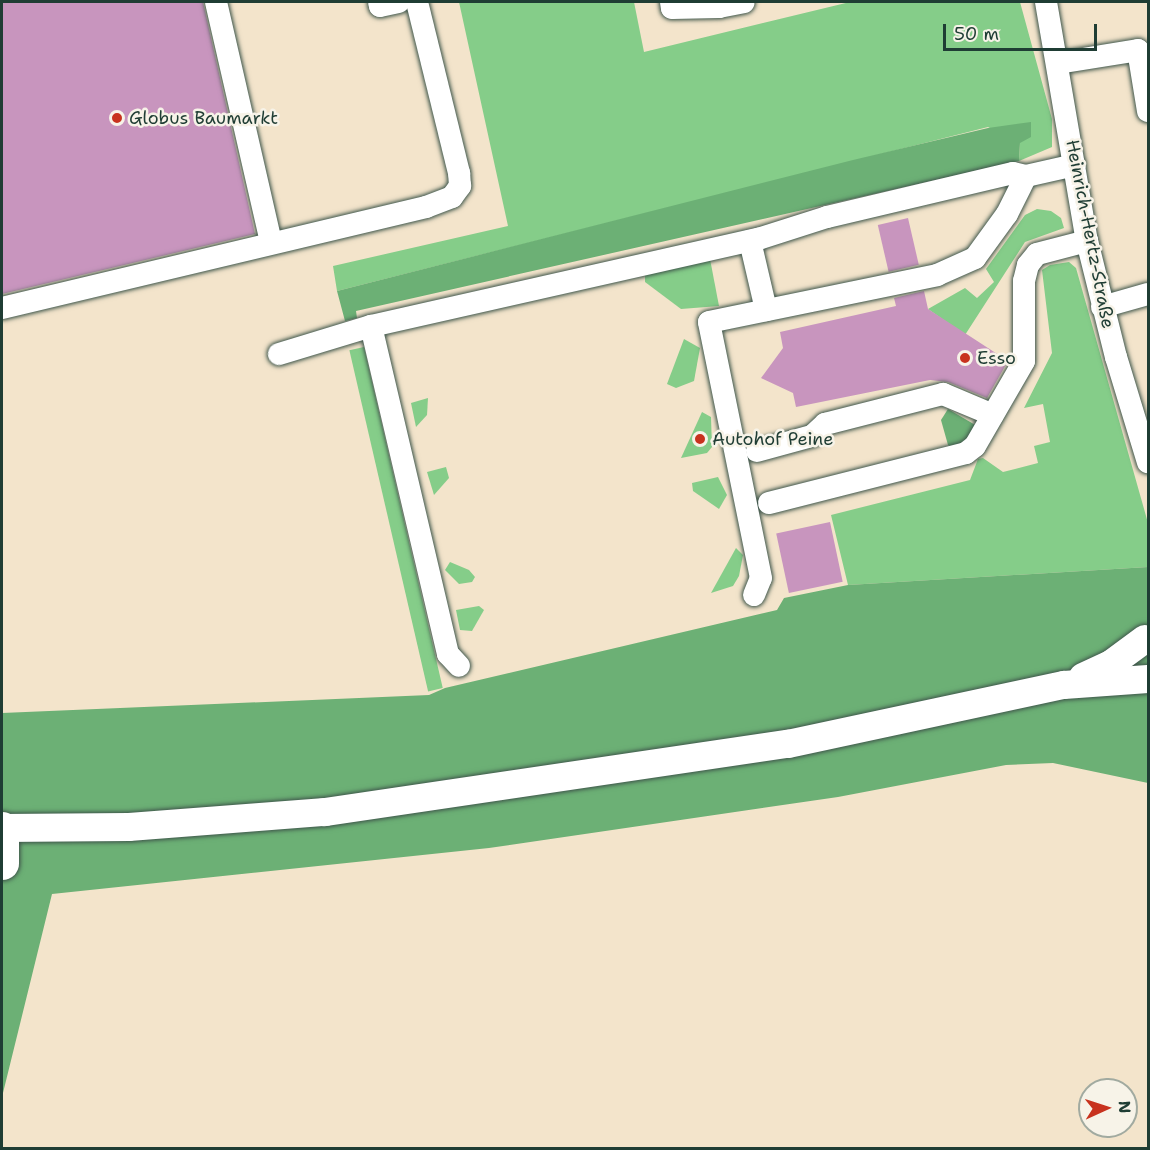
<!DOCTYPE html>
<html>
<head>
<meta charset="utf-8">
<style>
	body { margin:0 }
	#map { position:relative; width:1150px; height:1150px; overflow:hidden; background:#f3e4cb; font-family:"Shantell Sans",sans-serif }
	div>[style] { position:absolute }
	.green>* { inset:0; background:#85cd89; transform-origin:0 0 }
	.forest>* { inset:0; background:#6cb075 }
	.building>* { inset:0; background:#c895be; transform-origin:0 0 }
	.roads { filter:drop-shadow(0 0 2px #3f564b) drop-shadow(0 0 2px #3f564b) }
	.minor>* { height:22px; margin:-11px; padding:0 11px; transform-origin:11px; border-radius:11px; background:#fff }
	.major>* { height:28px; margin:-14px; padding:0 14px; transform-origin:14px; border-radius:14px; background:#fff }
	.highway>* { height:33px; margin:-16.5px; padding:0 16.5px; transform-origin:16.5px; border-radius:16.5px; background:#fff }
	.dots>* { width:16px; height:16px; translate:-50% -50%; box-sizing:border-box; border:3px solid #f7f3e8; border-radius:50% }
	span { translate:-50% -50%; white-space:nowrap; text-align:center; line-height:1.15; -webkit-text-stroke:5px #f7f3e8; paint-order:stroke }
	.poi-label { font-size:18px; color:#1f3d34 }
	.left { translate:0 -50%; text-align:left }
	.street-label { font-size:18px; color:#1f3d34 }
	.frame { position:absolute; inset:0; border:3px solid #1f3d34; pointer-events:none }
	.north { position:absolute; left:1078px; top:1078px; width:60px; height:60px; box-sizing:border-box; background:#f7f3e8; border:2px solid #a1aaa0; border-radius:50%; rotate:87deg; font-size:16px; font-weight:700; line-height:24px; text-align:center; color:#1f3d34 }
	.north::after { content:''; display:block; margin:auto; width:21px; height:27px; background:#c8321e; clip-path:polygon(50% 0,100% 100%,50% 72%,0 100%) }
	.scale { position:absolute; left:943px; top:24px; width:154px; height:27px; box-sizing:border-box; border:3px solid #1f3d34; border-top:0; padding-left:8px; font-size:18px; line-height:21px; white-space:nowrap; color:#1f3d34; -webkit-text-stroke:4px #f7f3e8; paint-order:stroke }
</style>
</head>
<body>
<div id="map">
	<div class="green">
		<i style="clip-path:polygon(459px 2px,634px 2px,644px 52px,850px 2px,1020px 2px,1052px 119px,1052px 147px,1019px 161px,1020px 143px,988px 127px,337px 291px,333px 266px,508px 226px)"></i>
		<i style="clip-path:polygon(1037px 209px,1051px 211px,1061px 218px,1064px 228px,1025px 242px,965px 335px,928px 309px,965px 288px,977px 298px,994px 282px,986px 269px,1025px 215px)"></i>
		<i style="clip-path:polygon(710px 259px,719px 306px,681px 309px,645px 282px,645px 273px)"></i>
		<i style="clip-path:polygon(1069px 262px,1076px 268px,1148px 523px,1148px 567px,848px 585px,831px 515px,970px 480px,978px 459px,983px 458px,1003px 472px,1038px 463px,1034px 446px,1050px 442px,1043px 404px,1024px 408px,1052px 353px,1042px 270px,1050px 265px)"></i>
		<i style="clip-path:polygon(684px 339px,700px 348px,694px 381px,676px 388px,667px 384px)"></i>
		<i style="left:364px;top:347px;width:350px;height:15px;rotate:77deg"></i>
		<i style="clip-path:polygon(428px 398px,427px 415px,416px 427px,411px 403px)"></i>
		<i style="clip-path:polygon(702px 412px,711px 417px,712px 447px,707px 453px,681px 458px)"></i>
		<i style="clip-path:polygon(446px 467px,449px 478px,434px 495px,427px 472px)"></i>
		<i style="clip-path:polygon(718px 477px,727px 495px,719px 509px,693px 491px,692px 483px)"></i>
		<i style="clip-path:polygon(736px 548px,743px 555px,739px 576px,733px 586px,711px 593px)"></i>
		<i style="clip-path:polygon(450px 562px,469px 570px,475px 577px,472px 582px,459px 584px,445px 570px)"></i>
		<i style="clip-path:polygon(479px 606px,484px 610px,472px 631px,460px 630px,456px 610px)"></i>
	</div>
	<div class="forest">
		<i style="clip-path:polygon(1031px 122px,1031px 137px,1020px 143px,1019px 161px,356px 311px,357px 318px,345px 321px,337px 291px,853px 160px,988px 128px)"></i>
		<i style="clip-path:polygon(948px 409px,977px 426px,960px 452px,948px 445px,941px 420px)"></i>
		<i style="clip-path:polygon(1148px 567px,1148px 783px,1053px 763px,1006px 765px,838px 797px,489px 848px,52px 894px,2px 1097px,2px 713px,429px 695px,445px 688px,777px 610px,784px 598px,848px 585px)"></i>
	</div>
	<div class="building">
		<i style="clip-path:polygon(2px 2px,203px 2px,255px 234px,2px 294px)"></i>
		<i style="left:908px;top:218px;width:48px;height:31px;rotate:77deg"></i>
		<i style="clip-path:polygon(924px 291px,928px 309px,1008px 361px,987px 398px,948px 382px,930px 380px,796px 407px,793px 393px,761px 378px,783px 348px,780px 332px,896px 306px,894px 298px)"></i>
		<i style="left:830px;top:522px;width:61px;height:55px;rotate:78deg"></i>
	</div>
	<div class="roads">
		<div class="minor">
			<i style="left:216px;top:2px;width:247px;rotate:77.1deg"></i>
			<i style="left:379px;top:2px;width:4px;rotate:76deg"></i>
			<i style="left:380px;top:6px;width:19px;rotate:-12deg"></i>
			<i style="left:671px;top:2px;width:6px;rotate:81deg"></i>
			<i style="left:672px;top:8px;width:47px;rotate:-1.2deg"></i>
			<i style="left:719px;top:7px;width:25px;rotate:-11deg"></i>
			<i style="left:1046px;top:2px;width:242px;rotate:80.3deg"></i>
			<i style="left:1087px;top:241px;width:120px;rotate:76deg"></i>
			<i style="left:1116px;top:357px;width:110px;rotate:73.1deg"></i>
			<i style="left:1058px;top:63px;width:81px;rotate:-9.2deg"></i>
			<i style="left:1138px;top:50px;width:62px;rotate:80.7deg"></i>
			<i style="left:750px;top:241px;width:71px;rotate:76.9deg"></i>
			<i style="left:1102px;top:307px;width:48px;rotate:-15.8deg"></i>
			<i style="left:2px;top:308px;width:436px;rotate:-13.4deg"></i>
			<i style="left:426px;top:207px;width:28px;rotate:-21deg"></i>
			<i style="left:452px;top:197px;width:14px;rotate:-54deg"></i>
			<i style="left:460px;top:186px;width:13px;rotate:-94deg"></i>
			<i style="left:459px;top:173px;width:176px;rotate:-103.8deg"></i>
			<i style="left:371px;top:326px;width:337px;rotate:76.8deg"></i>
			<i style="left:448px;top:654px;width:16px;rotate:47deg"></i>
			<i style="left:279px;top:354px;width:96px;rotate:-16.9deg"></i>
			<i style="left:371px;top:326px;width:397px;rotate:-12.7deg"></i>
			<i style="left:758px;top:239px;width:72px;rotate:-17.7deg"></i>
			<i style="left:827px;top:217px;width:191px;rotate:-13.3deg"></i>
			<i style="left:1013px;top:173px;width:13px;rotate:13deg"></i>
			<i style="left:1026px;top:176px;width:50px;rotate:-12.7deg"></i>
			<i style="left:757px;top:451px;width:57px;rotate:-15.3deg"></i>
			<i style="left:812px;top:436px;width:18px;rotate:-43deg"></i>
			<i style="left:825px;top:424px;width:122px;rotate:-14.3deg"></i>
			<i style="left:943px;top:394px;width:54px;rotate:22.8deg"></i>
			<i style="left:769px;top:503px;width:203px;rotate:-14.2deg"></i>
			<i style="left:966px;top:453px;width:11px;rotate:-38deg"></i>
			<i style="left:975px;top:446px;width:98px;rotate:-60deg"></i>
			<i style="left:1024px;top:361px;width:80px;rotate:-90deg"></i>
			<i style="left:1024px;top:281px;width:16px;rotate:-76deg"></i>
			<i style="left:1028px;top:265px;width:14px;rotate:-51deg"></i>
			<i style="left:1037px;top:254px;width:52px;rotate:-14.6deg"></i>
			<i style="left:754px;top:595px;width:18px;rotate:-68deg"></i>
			<i style="left:761px;top:578px;width:261px;rotate:-101.5deg"></i>
			<i style="left:709px;top:322px;width:233px;rotate:-11.6deg"></i>
			<i style="left:937px;top:275px;width:42px;rotate:-24.1deg"></i>
			<i style="left:975px;top:258px;width:54px;rotate:-54deg"></i>
			<i style="left:1007px;top:214px;width:42px;rotate:-63.4deg"></i>
		</div>
		<div class="major">
			<i style="left:1083px;top:677px;width:31px;rotate:-25deg"></i>
			<i style="left:1111px;top:664px;width:42px;rotate:-36.3deg"></i>
			<i style="left:2px;top:828px;width:127px;rotate:-0.5deg"></i>
			<i style="left:129px;top:827px;width:197px;rotate:-4.4deg"></i>
			<i style="left:325px;top:812px;width:468px;rotate:-8.4deg"></i>
			<i style="left:788px;top:744px;width:282px;rotate:-12.1deg"></i>
			<i style="left:1064px;top:685px;width:84px;rotate:-4.1deg"></i>
		</div>
		<div class="highway">
			<i style="left:2px;top:863px;width:35px;rotate:-90deg"></i>
		</div>
	</div>
	<div class="dots">
		<i style="left:117px;top:118px;background:#c8321e"></i>
		<i style="left:965px;top:358px;background:#c8321e"></i>
		<i style="left:700px;top:439px;background:#c8321e"></i>
	</div>
	<div class="poi-label">
		<span class="left" style="left:129px;top:118px">Globus Baumarkt</span>
		<span class="left" style="left:977px;top:358px">Esso</span>
		<span class="left" style="left:712px;top:439px">Autohof Peine</span>
	</div>
	<div class="street-label">
		<span style="left:1090px;top:234px;rotate:79deg">Heinrich-Hertz-Straße</span>
	</div>
	<div class="frame"></div>
	<div class="north">N</div>
	<div class="scale">50 m</div>
</div>
</body>
</html>
